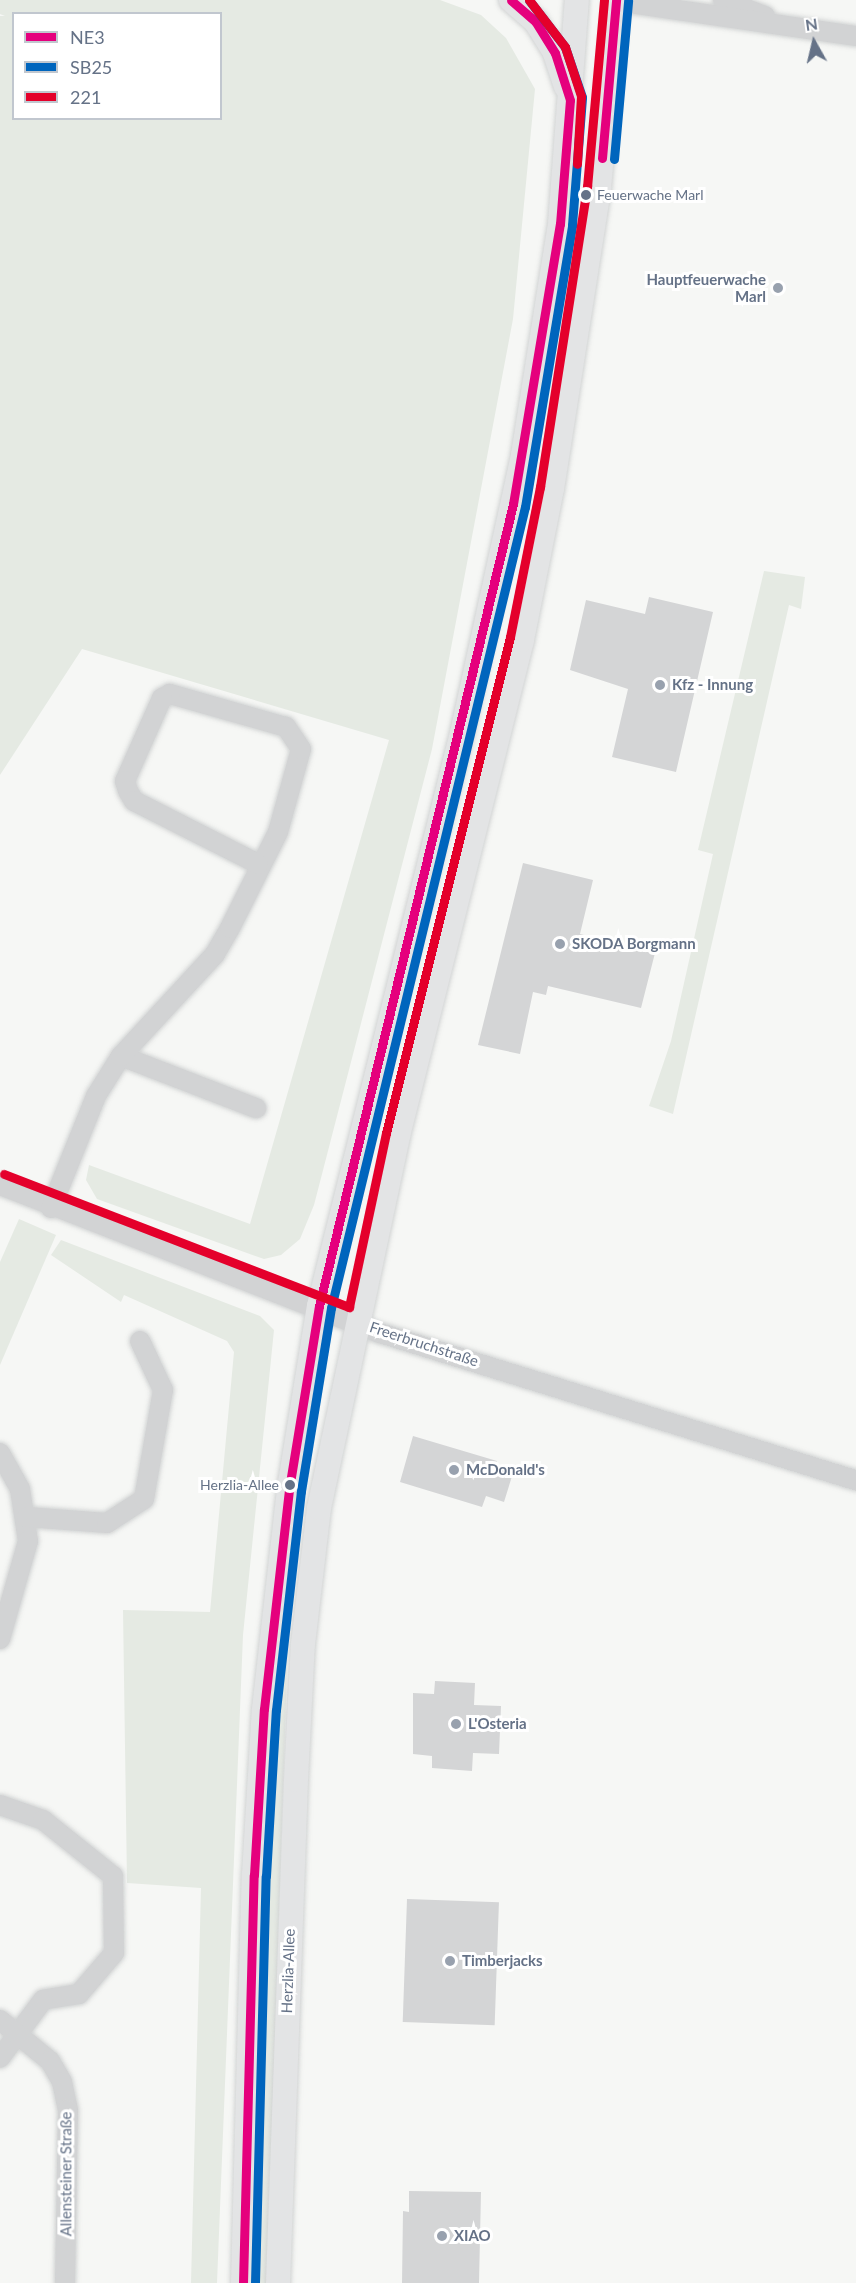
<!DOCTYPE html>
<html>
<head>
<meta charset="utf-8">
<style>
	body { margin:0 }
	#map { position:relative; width:856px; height:2283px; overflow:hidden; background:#f6f7f5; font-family:Lato,sans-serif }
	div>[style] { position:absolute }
	.green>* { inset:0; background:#e5eae3 }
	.building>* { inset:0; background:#d4d5d6; transform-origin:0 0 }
	.roads { filter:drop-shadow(0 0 2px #d2d4d4) drop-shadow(0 0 2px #d2d4d4) }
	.minor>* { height:20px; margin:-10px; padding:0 10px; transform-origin:10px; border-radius:10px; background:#d2d3d4 }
	.major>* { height:24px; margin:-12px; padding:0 12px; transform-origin:12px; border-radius:12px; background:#e3e4e5 }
	.bus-1>* { height:9px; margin:-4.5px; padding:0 4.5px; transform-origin:4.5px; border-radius:4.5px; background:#e5007d }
	.bus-2>* { height:9px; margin:-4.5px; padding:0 4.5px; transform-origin:4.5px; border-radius:4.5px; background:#0065bd }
	.bus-3>* { height:9px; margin:-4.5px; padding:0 4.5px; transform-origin:4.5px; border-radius:4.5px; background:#e4002b }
	.dots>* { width:16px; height:16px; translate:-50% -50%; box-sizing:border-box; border:3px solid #fff; border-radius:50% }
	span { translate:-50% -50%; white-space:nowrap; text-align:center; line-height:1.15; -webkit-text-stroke:6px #fff; paint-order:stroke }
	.bus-label { font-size:14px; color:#657287 }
	.left { translate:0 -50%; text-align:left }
	.right { translate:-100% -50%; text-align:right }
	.poi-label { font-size:15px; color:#657287; font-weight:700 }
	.street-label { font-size:15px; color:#657287 }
	.legend { position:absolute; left:12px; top:12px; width:210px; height:108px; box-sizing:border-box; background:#fff; border:2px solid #c1c7cf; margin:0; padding:8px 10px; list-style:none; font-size:18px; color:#657287 }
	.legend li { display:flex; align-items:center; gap:12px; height:30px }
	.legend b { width:30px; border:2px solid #c1c7cf }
	.north { position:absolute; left:784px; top:12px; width:60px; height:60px; -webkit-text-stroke:4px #fff; paint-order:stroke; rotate:352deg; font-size:16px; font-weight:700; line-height:24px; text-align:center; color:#657287 }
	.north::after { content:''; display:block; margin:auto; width:21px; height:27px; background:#657287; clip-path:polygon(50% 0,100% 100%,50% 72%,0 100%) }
</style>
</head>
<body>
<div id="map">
	<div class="green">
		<i style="clip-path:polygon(evenodd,0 0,440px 0,481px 15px,506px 38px,535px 89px,513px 319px,432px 749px,314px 1205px,300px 1239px,281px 1255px,264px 1259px,97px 1199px,86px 1180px,89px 1165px,250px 1224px,389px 740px,82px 649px,0 775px,0 16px,5px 16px,0 14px,0 0,14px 14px,220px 14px,220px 118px,14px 118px,14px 14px)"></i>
		<i style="clip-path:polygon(764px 571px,805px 577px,801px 609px,789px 605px,673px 1114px,649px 1106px,671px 1041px,713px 854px,698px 850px)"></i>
		<i style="clip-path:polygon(19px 1219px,56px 1235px,0 1365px,0 1262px)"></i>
		<i style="clip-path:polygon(61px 1240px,260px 1316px,274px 1330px,243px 1635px,217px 2283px,191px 2283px,201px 1888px,127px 1883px,123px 1610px,210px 1612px,234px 1352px,227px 1341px,124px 1295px,121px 1302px,51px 1255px)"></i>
		<i style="clip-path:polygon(289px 1608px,267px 2283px,255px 2283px,271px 1796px)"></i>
	</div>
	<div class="building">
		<i style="clip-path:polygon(649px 597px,713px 612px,676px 772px,612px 757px,628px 689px,570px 670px,586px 600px,645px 614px)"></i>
		<i style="clip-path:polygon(523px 863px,593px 880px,580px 934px,655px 953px,641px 1008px,548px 986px,546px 995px,533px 992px,520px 1054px,478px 1045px)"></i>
		<i style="clip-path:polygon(413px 1436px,497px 1461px,495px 1467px,513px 1473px,504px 1502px,486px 1496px,482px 1507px,400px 1482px)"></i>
		<i style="clip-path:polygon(435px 1681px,475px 1683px,474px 1705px,501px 1706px,499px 1754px,473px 1753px,472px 1771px,432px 1768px,432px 1756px,413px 1754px,413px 1693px,434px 1694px)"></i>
		<i style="left:407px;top:1899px;width:92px;height:123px;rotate:2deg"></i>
		<i style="clip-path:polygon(409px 2191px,481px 2192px,479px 2283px,402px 2283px,403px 2211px,409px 2212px)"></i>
	</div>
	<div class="roads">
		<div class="minor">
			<i style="left:723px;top:0;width:45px;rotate:20.9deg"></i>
			<i style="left:616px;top:1px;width:243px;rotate:8.3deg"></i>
			<i style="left:121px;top:1056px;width:145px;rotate:21.1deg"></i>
			<i style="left:0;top:1185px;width:408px;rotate:21.3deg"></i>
			<i style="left:380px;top:1333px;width:498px;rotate:17.2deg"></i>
			<i style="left:51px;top:1208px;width:121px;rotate:-68.1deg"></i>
			<i style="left:96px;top:1096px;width:47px;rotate:-58deg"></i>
			<i style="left:121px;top:1056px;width:139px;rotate:-47.3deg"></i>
			<i style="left:215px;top:954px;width:30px;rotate:-60deg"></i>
			<i style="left:230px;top:928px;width:107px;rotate:-63.4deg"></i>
			<i style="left:278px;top:832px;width:86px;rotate:-74.5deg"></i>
			<i style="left:301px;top:749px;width:27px;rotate:-124deg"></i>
			<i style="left:286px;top:727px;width:121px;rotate:-164.1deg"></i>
			<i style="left:170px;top:694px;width:9px;rotate:153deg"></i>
			<i style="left:162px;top:698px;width:91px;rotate:114deg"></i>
			<i style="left:125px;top:781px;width:10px;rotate:73deg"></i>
			<i style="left:128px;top:791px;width:12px;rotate:59deg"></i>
			<i style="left:134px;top:801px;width:139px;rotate:26.9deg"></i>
			<i style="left:0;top:1453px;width:41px;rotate:60.9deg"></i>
			<i style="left:20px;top:1489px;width:53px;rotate:81.3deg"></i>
			<i style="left:28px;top:1541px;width:102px;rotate:105.9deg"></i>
			<i style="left:27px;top:1517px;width:80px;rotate:4.3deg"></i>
			<i style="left:107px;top:1523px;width:44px;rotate:-33deg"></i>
			<i style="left:144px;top:1499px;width:111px;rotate:-80.1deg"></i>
			<i style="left:163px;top:1390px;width:54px;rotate:-115.1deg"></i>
			<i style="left:0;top:1805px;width:46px;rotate:19.2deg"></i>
			<i style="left:43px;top:1820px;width:90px;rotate:38.7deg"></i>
			<i style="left:113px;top:1876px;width:77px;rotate:89.3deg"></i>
			<i style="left:114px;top:1953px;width:54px;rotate:130.5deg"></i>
			<i style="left:79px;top:1994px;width:36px;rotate:171deg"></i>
			<i style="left:43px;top:2000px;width:72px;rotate:126.6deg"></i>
			<i style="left:0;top:2020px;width:65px;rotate:39.4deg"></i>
			<i style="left:50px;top:2061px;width:24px;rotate:60deg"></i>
			<i style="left:62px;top:2082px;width:29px;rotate:78deg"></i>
			<i style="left:68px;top:2110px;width:173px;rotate:91deg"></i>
		</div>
		<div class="major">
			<i style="left:511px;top:0;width:33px;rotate:41deg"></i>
			<i style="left:536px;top:22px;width:36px;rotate:58deg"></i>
			<i style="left:555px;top:53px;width:35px;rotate:72deg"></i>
			<i style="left:243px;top:2283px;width:408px;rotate:-88.5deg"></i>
			<i style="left:254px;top:1875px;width:166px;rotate:-86.6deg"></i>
			<i style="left:264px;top:1709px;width:221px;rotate:-83.5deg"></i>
			<i style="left:289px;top:1489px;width:185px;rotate:-80.7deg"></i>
			<i style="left:319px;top:1306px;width:591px;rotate:-75.99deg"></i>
			<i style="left:462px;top:733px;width:285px;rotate:-77.6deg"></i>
			<i style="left:523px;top:455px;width:234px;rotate:-80.9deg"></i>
			<i style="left:560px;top:224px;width:225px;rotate:-85.7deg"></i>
			<i style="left:278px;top:2283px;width:503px;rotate:-87.95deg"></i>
			<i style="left:296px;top:1780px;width:136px;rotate:-87.1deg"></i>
			<i style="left:303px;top:1644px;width:137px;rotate:-83.3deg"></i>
			<i style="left:319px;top:1508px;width:380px;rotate:-78deg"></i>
			<i style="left:398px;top:1136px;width:511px;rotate:-75.96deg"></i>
			<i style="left:522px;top:640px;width:154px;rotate:-78.8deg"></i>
			<i style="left:552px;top:489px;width:305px;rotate:-81.1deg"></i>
			<i style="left:599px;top:188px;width:189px;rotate:-84.8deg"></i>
		</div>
	</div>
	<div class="bus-1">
		<i style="left:602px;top:158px;width:159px;rotate:-84.9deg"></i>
		<i style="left:243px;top:2283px;width:408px;rotate:-88.5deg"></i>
		<i style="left:254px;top:1875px;width:166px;rotate:-86.6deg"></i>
		<i style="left:264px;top:1709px;width:221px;rotate:-83.5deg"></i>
		<i style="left:289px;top:1489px;width:185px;rotate:-80.7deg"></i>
		<i style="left:319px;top:1306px;width:825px;rotate:-76.4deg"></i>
		<i style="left:513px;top:504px;width:284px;rotate:-80.5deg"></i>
		<i style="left:560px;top:224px;width:124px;rotate:-85.4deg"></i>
		<i style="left:570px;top:100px;width:49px;rotate:-107.7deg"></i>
		<i style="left:555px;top:53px;width:36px;rotate:-122deg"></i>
		<i style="left:536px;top:22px;width:33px;rotate:-139deg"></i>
	</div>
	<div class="bus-2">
		<i style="left:614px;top:159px;width:159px;rotate:-84.9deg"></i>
		<i style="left:255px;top:2283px;width:407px;rotate:-88.5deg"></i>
		<i style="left:266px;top:1876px;width:166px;rotate:-86.6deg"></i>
		<i style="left:276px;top:1710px;width:220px;rotate:-83.5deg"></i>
		<i style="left:301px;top:1491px;width:185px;rotate:-80.7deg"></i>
		<i style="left:331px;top:1308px;width:824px;rotate:-76.39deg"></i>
		<i style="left:525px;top:507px;width:286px;rotate:-80.5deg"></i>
		<i style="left:572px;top:225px;width:128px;rotate:-85.5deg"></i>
		<i style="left:582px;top:97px;width:53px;rotate:-108.8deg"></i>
		<i style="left:565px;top:47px;width:59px;rotate:-127.5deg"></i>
	</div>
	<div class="bus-3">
		<i style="left:529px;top:0;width:59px;rotate:52.5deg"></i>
		<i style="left:565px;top:47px;width:52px;rotate:71.9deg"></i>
		<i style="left:581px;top:96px;width:68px;rotate:93.4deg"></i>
		<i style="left:4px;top:1174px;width:370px;rotate:21.1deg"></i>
		<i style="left:349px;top:1307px;width:178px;rotate:-78deg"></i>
		<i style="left:386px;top:1133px;width:511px;rotate:-75.96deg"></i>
		<i style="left:510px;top:637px;width:153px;rotate:-78.7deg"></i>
		<i style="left:540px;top:487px;width:304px;rotate:-81.1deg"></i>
		<i style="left:587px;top:187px;width:188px;rotate:-84.8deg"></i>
	</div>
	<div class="dots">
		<i style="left:586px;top:195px;background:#657287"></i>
		<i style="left:778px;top:288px;background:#98a1ae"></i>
		<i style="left:660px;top:685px;background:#98a1ae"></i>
		<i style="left:560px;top:944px;background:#98a1ae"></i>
		<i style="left:454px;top:1470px;background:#98a1ae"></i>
		<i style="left:290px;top:1485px;background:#657287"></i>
		<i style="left:456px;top:1724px;background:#98a1ae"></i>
		<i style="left:450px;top:1961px;background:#98a1ae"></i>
		<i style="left:442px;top:2236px;background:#98a1ae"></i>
	</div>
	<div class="bus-label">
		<span class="left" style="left:597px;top:195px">Feuerwache Marl</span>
		<span class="right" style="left:279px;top:1485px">Herzlia-Allee</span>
	</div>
	<div class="poi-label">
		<span class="right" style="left:766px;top:288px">Hauptfeuerwache<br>Marl</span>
		<span class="left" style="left:672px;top:685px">Kfz - Innung</span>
		<span class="left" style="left:572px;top:944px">SKODA Borgmann</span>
		<span class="left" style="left:466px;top:1470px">McDonald's</span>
		<span class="left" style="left:468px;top:1724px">L'Osteria</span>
		<span class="left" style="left:462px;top:1961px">Timberjacks</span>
		<span class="left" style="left:454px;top:2236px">XIAO</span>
	</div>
	<div class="street-label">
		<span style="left:424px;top:1344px;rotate:18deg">Freerbruchstraße</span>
		<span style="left:288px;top:1971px;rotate:-88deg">Herzlia-Allee</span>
		<span style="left:66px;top:2174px;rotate:-90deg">Allensteiner Straße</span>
	</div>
	<ul class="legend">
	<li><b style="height:8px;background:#e5007d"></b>NE3</li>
	<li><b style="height:8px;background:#0065bd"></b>SB25</li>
	<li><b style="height:8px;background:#e4002b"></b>221</li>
	</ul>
	<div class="north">N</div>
</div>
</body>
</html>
